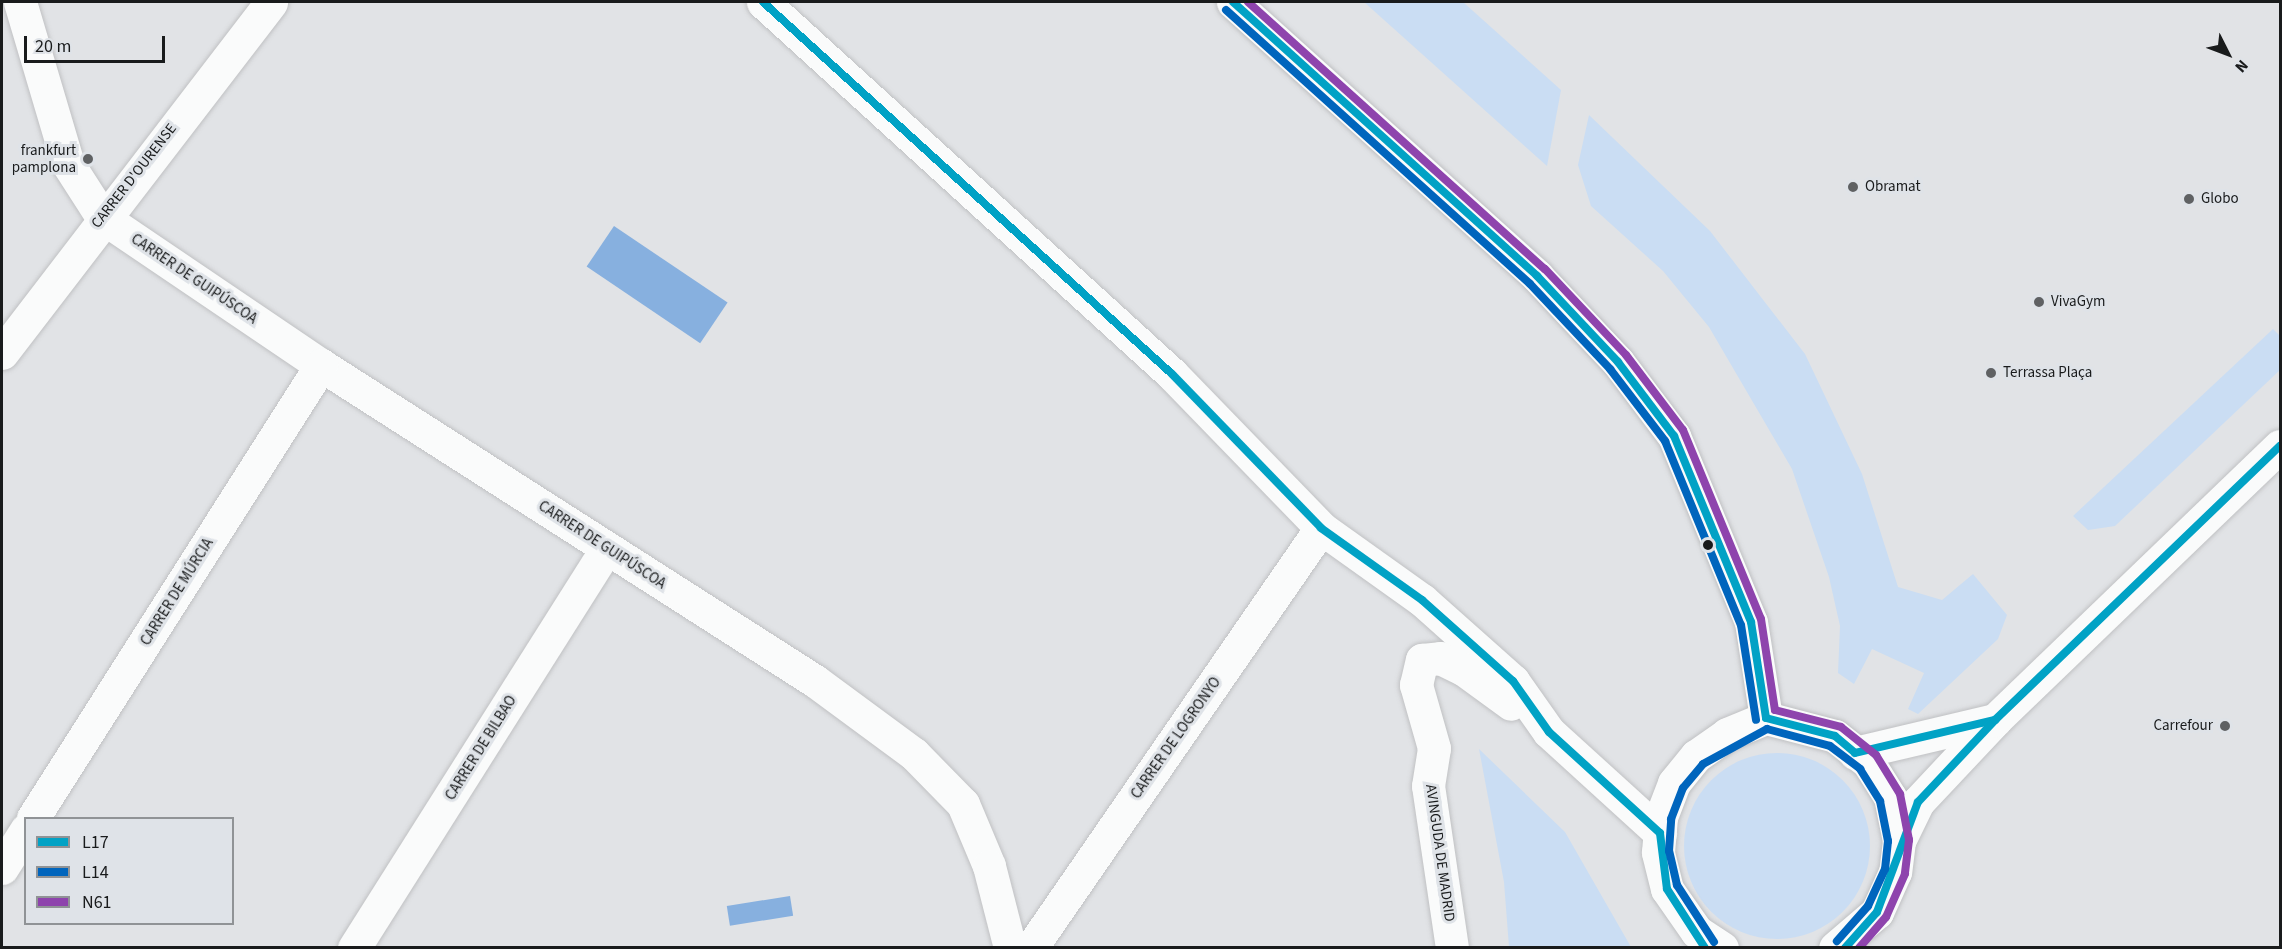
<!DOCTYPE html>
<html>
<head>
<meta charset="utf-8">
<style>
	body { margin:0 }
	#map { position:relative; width:2282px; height:949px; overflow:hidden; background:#e1e3e6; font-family:"Source Sans 3",sans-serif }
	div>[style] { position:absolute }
	.green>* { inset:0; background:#caddf3 }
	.round { border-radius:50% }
	.water>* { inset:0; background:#87b0df; transform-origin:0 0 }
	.roads { filter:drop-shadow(0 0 2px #c0c1c3) drop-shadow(0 0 2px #c0c1c3) }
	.street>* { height:33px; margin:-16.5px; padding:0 16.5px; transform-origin:16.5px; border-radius:16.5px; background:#fafbfb }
	.bus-1>* { height:8px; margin:-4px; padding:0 4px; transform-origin:4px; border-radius:4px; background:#01a2c5 }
	.bus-2>* { height:8px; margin:-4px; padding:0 4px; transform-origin:4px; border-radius:4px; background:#0065bd }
	.bus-3>* { height:8px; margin:-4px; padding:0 4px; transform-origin:4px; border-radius:4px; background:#8e44ad }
	.dots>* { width:16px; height:16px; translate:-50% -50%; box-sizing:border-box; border:3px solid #dfe3e8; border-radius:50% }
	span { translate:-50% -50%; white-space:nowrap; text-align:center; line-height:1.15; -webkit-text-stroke:6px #dfe3e8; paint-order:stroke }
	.poi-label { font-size:15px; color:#191b1c }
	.right { translate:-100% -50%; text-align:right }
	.left { translate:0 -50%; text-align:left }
	.street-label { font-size:15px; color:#191b1c }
	.frame { position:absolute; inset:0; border:3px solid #191b1c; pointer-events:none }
	.legend { position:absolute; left:24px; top:817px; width:210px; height:108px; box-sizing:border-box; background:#dfe3e8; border:2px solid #909396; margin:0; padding:8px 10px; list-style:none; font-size:18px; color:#191b1c }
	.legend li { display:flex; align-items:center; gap:12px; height:30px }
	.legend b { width:30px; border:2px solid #909396 }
	.north { position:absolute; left:2198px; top:24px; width:60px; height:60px; -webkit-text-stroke:4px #dfe3e8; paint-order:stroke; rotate:132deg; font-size:16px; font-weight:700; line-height:24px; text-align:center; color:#191b1c }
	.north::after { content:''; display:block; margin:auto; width:21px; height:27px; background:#191b1c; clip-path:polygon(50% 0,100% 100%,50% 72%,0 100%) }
	.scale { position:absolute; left:24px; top:36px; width:141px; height:27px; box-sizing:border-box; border:3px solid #191b1c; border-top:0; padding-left:8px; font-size:18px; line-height:21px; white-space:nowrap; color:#191b1c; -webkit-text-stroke:4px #dfe3e8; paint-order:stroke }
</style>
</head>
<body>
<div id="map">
	<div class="green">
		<i style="clip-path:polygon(1364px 2px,1463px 2px,1561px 90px,1547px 166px)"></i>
		<i style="clip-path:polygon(1589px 115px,1710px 231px,1805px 354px,1862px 474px,1898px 587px,1942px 600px,1973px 574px,2007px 615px,1998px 639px,1918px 714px,1908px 709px,1924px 673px,1872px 649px,1854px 684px,1838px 673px,1840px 626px,1829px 577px,1792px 469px,1709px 327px,1663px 271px,1591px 206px,1578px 165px)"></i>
		<i style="clip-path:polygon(2273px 329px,2280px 336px,2280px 370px,2115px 526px,2088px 530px,2073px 516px)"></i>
		<i style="clip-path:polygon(1479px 749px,1565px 832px,1631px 947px,1509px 947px,1504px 882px)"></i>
		<i class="round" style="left:1684px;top:753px;width:186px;height:186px"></i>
	</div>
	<div class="water">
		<i style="left:614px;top:226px;width:137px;height:49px;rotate:34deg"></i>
		<i style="left:790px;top:896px;width:20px;height:64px;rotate:81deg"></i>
	</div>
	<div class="roads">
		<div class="street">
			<i style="left:20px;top:2px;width:169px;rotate:73.5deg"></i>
			<i style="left:68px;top:164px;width:63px;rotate:57.3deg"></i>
			<i style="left:102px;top:217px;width:264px;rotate:34.1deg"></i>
			<i style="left:321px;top:365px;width:586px;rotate:32.61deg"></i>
			<i style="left:815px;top:681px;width:123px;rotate:36.4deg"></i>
			<i style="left:914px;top:754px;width:70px;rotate:45.6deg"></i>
			<i style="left:963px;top:804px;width:67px;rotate:67.2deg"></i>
			<i style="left:989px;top:866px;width:85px;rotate:75.6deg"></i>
			<i style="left:763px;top:2px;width:553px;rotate:42.29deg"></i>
			<i style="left:1172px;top:374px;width:214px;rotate:45.9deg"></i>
			<i style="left:1321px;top:528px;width:124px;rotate:35.5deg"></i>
			<i style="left:1422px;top:600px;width:122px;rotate:41.7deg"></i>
			<i style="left:1513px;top:681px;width:62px;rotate:54.8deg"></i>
			<i style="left:1549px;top:732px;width:150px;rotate:42.3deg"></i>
			<i style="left:1233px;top:2px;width:409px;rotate:42deg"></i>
			<i style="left:1537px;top:276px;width:118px;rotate:46.7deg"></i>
			<i style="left:1618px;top:362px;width:93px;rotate:52.9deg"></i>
			<i style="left:1674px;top:436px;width:201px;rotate:67.5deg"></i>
			<i style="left:1751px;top:622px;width:97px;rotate:81.1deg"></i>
			<i style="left:2px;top:353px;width:442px;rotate:-52.5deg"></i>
			<i style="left:1855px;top:753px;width:144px;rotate:-13.3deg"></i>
			<i style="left:33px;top:818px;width:537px;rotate:-57.55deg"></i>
			<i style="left:1899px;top:841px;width:43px;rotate:-64deg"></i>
			<i style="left:1918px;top:802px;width:112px;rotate:-46.8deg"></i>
			<i style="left:1995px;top:720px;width:395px;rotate:-43.9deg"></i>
			<i style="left:2px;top:868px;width:45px;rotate:-57.7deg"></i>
			<i style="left:354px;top:948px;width:473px;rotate:-57.7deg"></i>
			<i style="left:1031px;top:948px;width:510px;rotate:-55.38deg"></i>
			<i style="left:1452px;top:948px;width:164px;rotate:-98.4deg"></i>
			<i style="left:1428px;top:786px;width:38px;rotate:-81deg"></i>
			<i style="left:1434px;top:748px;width:66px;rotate:-105.9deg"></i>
			<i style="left:1416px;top:685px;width:26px;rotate:-77deg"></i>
			<i style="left:1422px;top:660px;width:18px;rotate:-6deg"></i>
			<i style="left:1440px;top:658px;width:25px;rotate:26deg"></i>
			<i style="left:1463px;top:669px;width:59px;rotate:36.1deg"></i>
			<i style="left:1722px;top:948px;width:30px;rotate:-147deg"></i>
			<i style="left:1697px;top:932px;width:52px;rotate:-124.9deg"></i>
			<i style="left:1667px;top:889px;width:38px;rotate:-104deg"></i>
			<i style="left:1658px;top:852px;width:35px;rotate:-85deg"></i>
			<i style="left:1661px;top:817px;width:36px;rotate:-69deg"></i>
			<i style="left:1674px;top:783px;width:35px;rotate:-51deg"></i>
			<i style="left:1696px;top:756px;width:38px;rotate:-35deg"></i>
			<i style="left:1727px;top:734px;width:42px;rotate:-22.3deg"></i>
			<i style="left:1766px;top:718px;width:71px;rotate:14.6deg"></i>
			<i style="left:1835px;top:736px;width:42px;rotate:38.2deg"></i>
			<i style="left:1868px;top:762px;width:41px;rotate:57.8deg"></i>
			<i style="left:1890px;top:797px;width:45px;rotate:78.4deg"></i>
			<i style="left:1899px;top:841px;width:31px;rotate:97deg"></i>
			<i style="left:1895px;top:872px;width:44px;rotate:114.2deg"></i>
			<i style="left:1877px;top:912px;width:55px;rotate:139.4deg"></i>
		</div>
	</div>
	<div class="bus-1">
		<i style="left:763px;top:2px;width:553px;rotate:42.29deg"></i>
		<i style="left:1172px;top:374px;width:214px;rotate:45.9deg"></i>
		<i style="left:1321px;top:528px;width:124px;rotate:35.5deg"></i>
		<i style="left:1422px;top:600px;width:122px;rotate:41.7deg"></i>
		<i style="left:1513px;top:681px;width:62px;rotate:54.8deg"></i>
		<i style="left:1549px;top:732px;width:150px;rotate:42.3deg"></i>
		<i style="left:1660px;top:833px;width:56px;rotate:82.9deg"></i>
		<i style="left:1667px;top:889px;width:70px;rotate:57.2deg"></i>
		<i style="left:1233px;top:2px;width:409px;rotate:42deg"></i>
		<i style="left:1537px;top:276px;width:118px;rotate:46.7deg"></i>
		<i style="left:1618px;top:362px;width:93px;rotate:52.9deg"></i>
		<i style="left:1674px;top:436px;width:201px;rotate:67.5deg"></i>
		<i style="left:1751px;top:622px;width:97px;rotate:81.1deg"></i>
		<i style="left:1766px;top:718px;width:71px;rotate:14.6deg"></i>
		<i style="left:1835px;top:736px;width:26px;rotate:40deg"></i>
		<i style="left:1855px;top:753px;width:144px;rotate:-13.3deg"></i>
		<i style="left:1845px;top:948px;width:48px;rotate:-48.4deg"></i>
		<i style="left:1877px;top:912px;width:117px;rotate:-69.6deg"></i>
		<i style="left:1918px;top:802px;width:112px;rotate:-46.8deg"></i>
		<i style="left:1995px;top:720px;width:395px;rotate:-43.9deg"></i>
	</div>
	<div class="bus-2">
		<i style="left:1226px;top:10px;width:409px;rotate:42deg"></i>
		<i style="left:1530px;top:284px;width:117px;rotate:46.7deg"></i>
		<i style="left:1610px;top:369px;width:91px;rotate:52.6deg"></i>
		<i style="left:1665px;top:441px;width:199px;rotate:67.6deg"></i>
		<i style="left:1741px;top:625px;width:96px;rotate:81deg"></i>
		<i style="left:1714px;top:942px;width:68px;rotate:-123deg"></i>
		<i style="left:1677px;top:885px;width:35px;rotate:-103deg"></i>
		<i style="left:1669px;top:851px;width:32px;rotate:-86deg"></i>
		<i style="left:1671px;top:819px;width:33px;rotate:-69deg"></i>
		<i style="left:1683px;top:788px;width:31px;rotate:-50deg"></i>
		<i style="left:1703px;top:764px;width:73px;rotate:-28.7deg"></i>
		<i style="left:1767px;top:729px;width:65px;rotate:15.1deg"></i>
		<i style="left:1830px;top:746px;width:38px;rotate:37deg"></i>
		<i style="left:1860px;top:769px;width:38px;rotate:58deg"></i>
		<i style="left:1880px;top:801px;width:41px;rotate:78.7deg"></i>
		<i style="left:1888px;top:841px;width:28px;rotate:96deg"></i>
		<i style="left:1885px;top:869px;width:41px;rotate:114.7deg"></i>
		<i style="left:1868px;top:906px;width:47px;rotate:131.5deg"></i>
	</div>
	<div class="bus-3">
		<i style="left:1248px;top:2px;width:399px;rotate:42deg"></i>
		<i style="left:1545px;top:269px;width:118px;rotate:46.7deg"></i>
		<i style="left:1626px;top:355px;width:94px;rotate:52.8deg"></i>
		<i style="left:1683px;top:430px;width:204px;rotate:67.6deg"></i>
		<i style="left:1761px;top:619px;width:92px;rotate:81.3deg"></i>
		<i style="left:1775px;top:710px;width:68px;rotate:14.4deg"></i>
		<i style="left:1841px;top:727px;width:45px;rotate:38.7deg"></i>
		<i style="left:1876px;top:755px;width:46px;rotate:58.4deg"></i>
		<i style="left:1900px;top:794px;width:47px;rotate:78.9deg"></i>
		<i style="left:1909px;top:840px;width:34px;rotate:97deg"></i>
		<i style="left:1905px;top:874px;width:47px;rotate:113.8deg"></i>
		<i style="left:1886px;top:917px;width:41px;rotate:131.1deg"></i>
	</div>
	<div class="dots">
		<i style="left:88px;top:159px;background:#5f6163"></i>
		<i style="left:1853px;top:187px;background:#5f6163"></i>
		<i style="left:2189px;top:199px;background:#5f6163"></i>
		<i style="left:2039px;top:302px;background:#5f6163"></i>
		<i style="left:1991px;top:373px;background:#5f6163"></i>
		<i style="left:1708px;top:545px;background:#191b1c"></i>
		<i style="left:2225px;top:726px;background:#5f6163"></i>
	</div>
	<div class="poi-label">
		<span class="right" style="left:76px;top:159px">frankfurt<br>pamplona</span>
		<span class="left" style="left:1865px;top:187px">Obramat</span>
		<span class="left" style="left:2201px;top:199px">Globo</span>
		<span class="left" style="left:2051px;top:302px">VivaGym</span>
		<span class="left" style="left:2003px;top:373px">Terrassa Plaça</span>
		<span class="right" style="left:2213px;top:726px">Carrefour</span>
	</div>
	<div class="street-label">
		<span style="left:134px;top:176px;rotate:-52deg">CARRER D'OURENSE</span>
		<span style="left:194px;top:279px;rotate:34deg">CARRER DE GUIPÚSCOA</span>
		<span style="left:602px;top:545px;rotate:33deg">CARRER DE GUIPÚSCOA</span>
		<span style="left:177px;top:592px;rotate:-58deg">CARRER DE MÚRCIA</span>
		<span style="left:1176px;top:738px;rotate:-55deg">CARRER DE LOGRONYO</span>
		<span style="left:481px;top:748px;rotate:-58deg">CARRER DE BILBAO</span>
		<span style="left:1440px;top:853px;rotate:82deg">AVINGUDA DE MADRID</span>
	</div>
	<div class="frame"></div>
	<ul class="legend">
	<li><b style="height:8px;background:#01a2c5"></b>L17</li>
	<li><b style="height:8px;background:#0065bd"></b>L14</li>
	<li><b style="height:8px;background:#8e44ad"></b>N61</li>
	</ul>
	<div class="north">N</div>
	<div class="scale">20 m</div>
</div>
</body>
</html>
